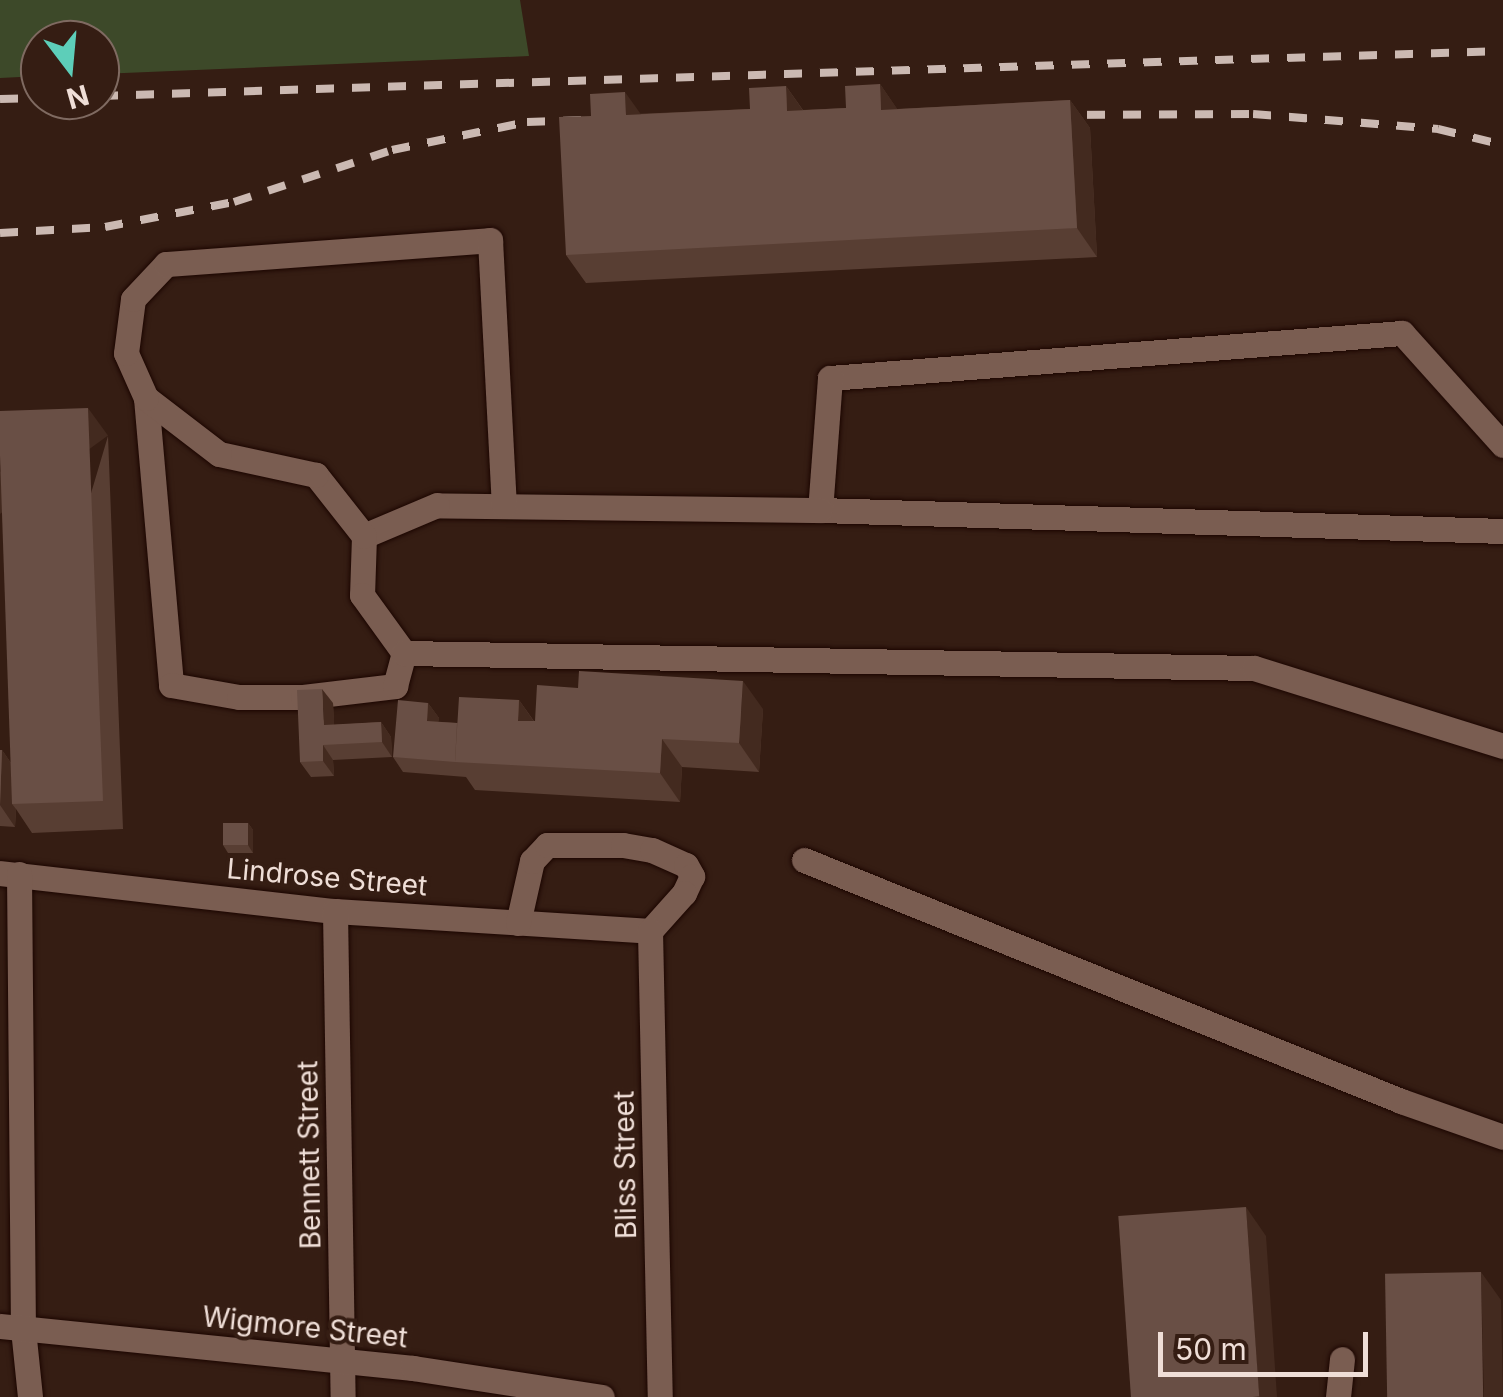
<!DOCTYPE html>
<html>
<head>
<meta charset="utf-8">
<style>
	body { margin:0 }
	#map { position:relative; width:1503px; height:1397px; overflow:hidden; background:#351d13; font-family:Inter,sans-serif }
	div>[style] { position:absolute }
	.green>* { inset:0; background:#3d4929 }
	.roads { filter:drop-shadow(0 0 2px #1c0601) drop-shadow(0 0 2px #1c0601) }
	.minor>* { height:25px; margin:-12.5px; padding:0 12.5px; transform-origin:12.5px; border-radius:12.5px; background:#7a5d51 }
	.rail>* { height:8px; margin-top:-4px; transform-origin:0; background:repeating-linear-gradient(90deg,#cbb9b2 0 18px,transparent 0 36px) }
	.wall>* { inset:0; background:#583e33 }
	.shaded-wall>* { inset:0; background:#432a1f; transform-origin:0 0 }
	.building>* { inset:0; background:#694f45; transform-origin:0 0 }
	span { translate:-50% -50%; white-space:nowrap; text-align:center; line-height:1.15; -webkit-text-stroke:8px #351d13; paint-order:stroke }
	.street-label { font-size:28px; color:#efded7 }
	.north { position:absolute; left:20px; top:20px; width:100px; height:100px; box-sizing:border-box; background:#351d13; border:2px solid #7f6a61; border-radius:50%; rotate:164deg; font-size:28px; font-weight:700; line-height:40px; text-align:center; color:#efded7 }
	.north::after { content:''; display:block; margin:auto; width:35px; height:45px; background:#5dceb9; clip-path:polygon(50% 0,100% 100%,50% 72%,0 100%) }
	.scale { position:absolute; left:1158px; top:1332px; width:210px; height:45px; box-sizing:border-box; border:5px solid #efded7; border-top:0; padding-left:12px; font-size:30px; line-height:35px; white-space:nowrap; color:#efded7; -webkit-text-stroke:8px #351d13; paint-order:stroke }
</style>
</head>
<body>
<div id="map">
	<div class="green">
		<i style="clip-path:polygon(0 0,520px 0,529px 56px,100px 74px,100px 40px,40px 40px,40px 76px,0 78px)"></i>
	</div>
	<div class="roads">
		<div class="minor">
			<i style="left:146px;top:398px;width:288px;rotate:85deg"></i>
			<i style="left:171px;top:685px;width:69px;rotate:10deg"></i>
			<i style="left:239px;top:697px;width:64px"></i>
			<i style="left:303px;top:697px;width:93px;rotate:-6.8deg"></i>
			<i style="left:395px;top:686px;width:34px;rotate:-75deg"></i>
			<i style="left:1503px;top:445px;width:151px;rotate:-132deg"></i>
			<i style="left:1402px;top:333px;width:574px;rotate:175.5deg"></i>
			<i style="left:830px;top:378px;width:132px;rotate:94.3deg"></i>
			<i style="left:820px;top:510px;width:683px;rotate:1.76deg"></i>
			<i style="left:820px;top:510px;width:383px;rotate:-179.3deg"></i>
			<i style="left:437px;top:505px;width:79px;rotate:157deg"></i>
			<i style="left:364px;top:536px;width:59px;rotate:91.9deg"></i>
			<i style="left:362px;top:595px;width:72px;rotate:54.1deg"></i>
			<i style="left:404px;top:653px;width:850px;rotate:1.01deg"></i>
			<i style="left:1254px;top:668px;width:261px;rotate:17.4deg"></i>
			<i style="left:364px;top:536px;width:78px;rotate:-128.2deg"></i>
			<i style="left:316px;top:475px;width:99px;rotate:-167.8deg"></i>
			<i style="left:219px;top:454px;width:92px;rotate:-142.5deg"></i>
			<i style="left:146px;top:398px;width:49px;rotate:-114deg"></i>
			<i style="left:126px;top:353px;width:54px;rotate:-82.6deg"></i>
			<i style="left:133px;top:299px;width:48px;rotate:-46.7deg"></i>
			<i style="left:166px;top:264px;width:325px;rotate:-4.2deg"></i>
			<i style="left:490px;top:240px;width:266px;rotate:87deg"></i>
			<i style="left:804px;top:860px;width:644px;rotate:21.98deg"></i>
			<i style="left:1401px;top:1101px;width:108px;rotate:19.4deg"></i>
			<i style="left:0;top:873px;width:337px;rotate:6.5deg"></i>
			<i style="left:335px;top:911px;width:316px;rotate:3.6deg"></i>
			<i style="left:19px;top:874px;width:455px;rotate:89.5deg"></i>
			<i style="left:23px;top:1329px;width:68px;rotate:84.1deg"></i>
			<i style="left:335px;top:911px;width:486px;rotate:89.1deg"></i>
			<i style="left:518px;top:923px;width:64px;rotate:-77.3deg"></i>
			<i style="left:532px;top:861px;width:22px;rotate:-47deg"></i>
			<i style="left:547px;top:845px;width:76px"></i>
			<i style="left:623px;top:845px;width:29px;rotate:10deg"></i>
			<i style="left:652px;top:850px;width:37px;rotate:24deg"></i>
			<i style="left:686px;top:865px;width:13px;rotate:61deg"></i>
			<i style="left:692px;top:876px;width:19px;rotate:115deg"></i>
			<i style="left:684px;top:893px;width:51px;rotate:131.8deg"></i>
			<i style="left:650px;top:931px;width:466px;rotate:88.8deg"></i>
			<i style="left:0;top:1326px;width:415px;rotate:5.8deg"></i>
			<i style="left:413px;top:1368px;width:191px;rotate:8.7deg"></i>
			<i style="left:1338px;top:1397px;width:38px;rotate:-84deg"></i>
		</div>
	</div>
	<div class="rail">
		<i style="left:100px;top:96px;width:1404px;rotate:-1.84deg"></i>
		<i style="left:0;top:99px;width:40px;rotate:-1.4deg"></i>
		<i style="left:1051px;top:115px;width:202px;rotate:-0.3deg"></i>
		<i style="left:1253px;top:114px;width:186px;rotate:4.6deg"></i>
		<i style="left:1438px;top:129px;width:67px;rotate:13.8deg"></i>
		<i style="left:0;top:233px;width:105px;rotate:-3.3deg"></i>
		<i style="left:105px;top:227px;width:131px;rotate:-11deg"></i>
		<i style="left:234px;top:202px;width:166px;rotate:-18.2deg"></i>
		<i style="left:392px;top:150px;width:138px;rotate:-11.7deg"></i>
		<i style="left:527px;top:122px;width:59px;rotate:-1.9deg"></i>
	</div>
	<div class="wall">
		<i style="clip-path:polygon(880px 84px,897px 109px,1070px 100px,1090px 128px,1097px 257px,586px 283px,566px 255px,591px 116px,750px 109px,786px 86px,803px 110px,846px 108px)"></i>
		<i style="clip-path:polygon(108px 436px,123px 829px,32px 833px,16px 809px,15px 827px,0 826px,0 750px,2px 750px,11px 763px)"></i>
		<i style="clip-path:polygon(519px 700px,534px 721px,763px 709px,759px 772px,682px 767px,680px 802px,475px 790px,466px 777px,403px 772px,393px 757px,428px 703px,439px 718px,438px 722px,457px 723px)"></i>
		<i style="clip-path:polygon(333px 703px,334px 725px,381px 722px,391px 737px,392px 757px,333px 760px,334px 776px,311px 777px,300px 762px)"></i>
		<i style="clip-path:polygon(248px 823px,253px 830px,253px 853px,228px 853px,223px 845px)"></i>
	</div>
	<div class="shaded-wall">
		<i style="clip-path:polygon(880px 84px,900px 113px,881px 110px)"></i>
		<i style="clip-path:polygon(786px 86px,806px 115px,787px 111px)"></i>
		<i style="clip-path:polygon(625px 92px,645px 120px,626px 115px)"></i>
		<i style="clip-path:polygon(1070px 100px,1090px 128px,1097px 257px,1077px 228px)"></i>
		<i style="left:88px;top:408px;width:34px;height:393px;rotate:54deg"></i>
		<i style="clip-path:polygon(743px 681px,763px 709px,759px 772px,739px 743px)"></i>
		<i style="clip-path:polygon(322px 689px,333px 703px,335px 740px,324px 725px)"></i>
		<i style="clip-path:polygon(519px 700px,539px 729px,518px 721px)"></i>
		<i style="clip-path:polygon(428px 703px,439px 718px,437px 735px,427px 721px)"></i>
		<i style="clip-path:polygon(381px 722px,391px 737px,392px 757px,382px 742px)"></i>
		<i style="clip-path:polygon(662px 739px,682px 767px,680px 802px,660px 773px)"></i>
		<i style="clip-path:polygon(323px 745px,333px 760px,334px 776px,323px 761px)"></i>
		<i style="clip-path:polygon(2px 750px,17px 772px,12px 804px,16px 809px,15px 827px,0 805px)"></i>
		<i style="clip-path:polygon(248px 823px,253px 830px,253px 853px,248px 845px)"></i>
		<i style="clip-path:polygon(1246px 1207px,1266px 1236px,1277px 1397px,1259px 1397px)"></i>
		<i style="clip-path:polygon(1481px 1272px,1501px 1300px,1503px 1397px,1484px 1397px)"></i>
	</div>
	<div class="building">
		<i style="clip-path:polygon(880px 84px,881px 110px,1070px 100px,1077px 228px,566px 255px,559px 117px,591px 116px,590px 94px,625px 92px,626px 115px,750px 109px,749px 88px,786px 86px,787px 111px,846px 108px,845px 86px)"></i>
		<i style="clip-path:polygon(88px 408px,103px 801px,12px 804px,0 456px,0 411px)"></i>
		<i style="clip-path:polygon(579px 671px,743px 681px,739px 743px,662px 739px,660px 773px,455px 762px,459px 697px,519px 700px,518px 721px,535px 721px,537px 685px,578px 688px)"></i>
		<i style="clip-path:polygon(322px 689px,324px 725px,381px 722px,382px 742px,323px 745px,323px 761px,300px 762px,297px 690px)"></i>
		<i style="clip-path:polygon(398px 700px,428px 703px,427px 721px,457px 723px,455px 762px,393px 757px)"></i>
		<i style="clip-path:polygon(0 750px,2px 750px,0 805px)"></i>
		<i style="left:223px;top:823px;width:25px;height:22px"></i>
		<i style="left:1246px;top:1207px;width:190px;height:128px;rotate:86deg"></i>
		<i style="left:1481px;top:1272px;width:125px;height:96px;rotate:89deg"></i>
	</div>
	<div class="street-label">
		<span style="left:327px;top:877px;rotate:5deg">Lindrose Street</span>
		<span style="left:309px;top:1155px;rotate:-91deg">Bennett Street</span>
		<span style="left:625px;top:1165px;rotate:-91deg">Bliss Street</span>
		<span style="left:305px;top:1327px;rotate:6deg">Wigmore Street</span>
	</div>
	<div class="north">N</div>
	<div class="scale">50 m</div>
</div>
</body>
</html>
